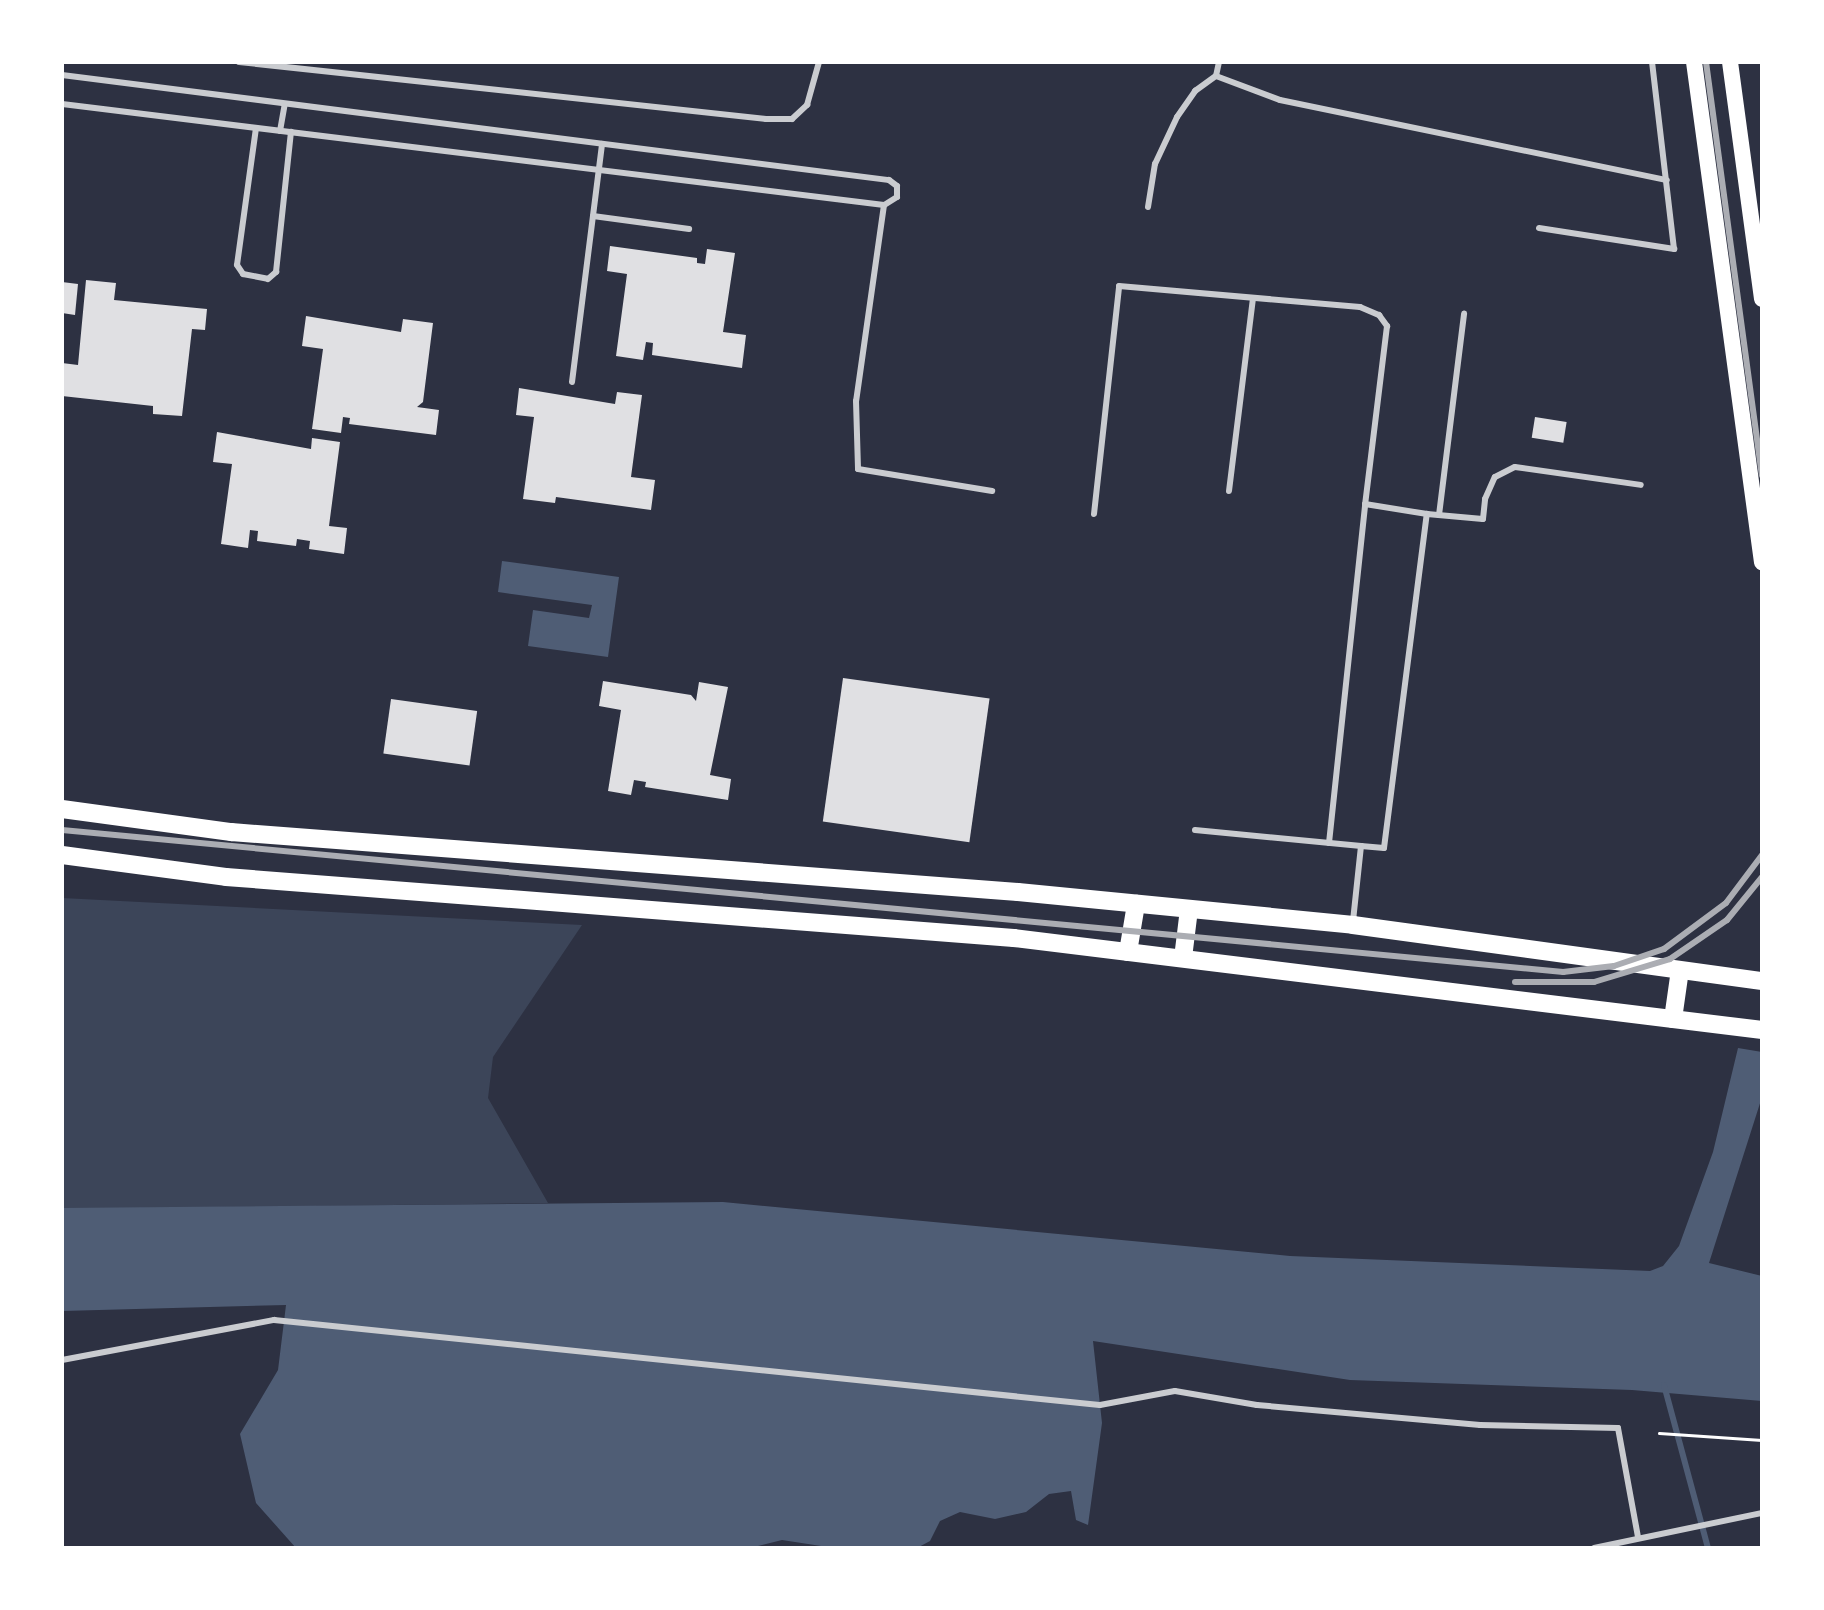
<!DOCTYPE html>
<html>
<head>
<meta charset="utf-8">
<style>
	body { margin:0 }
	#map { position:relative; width:1824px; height:1610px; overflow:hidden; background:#2d3142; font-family:"Archivo Narrow",sans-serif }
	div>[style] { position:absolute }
	.green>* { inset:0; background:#3c4559 }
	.water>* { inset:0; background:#4f5d75 }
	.stream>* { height:6px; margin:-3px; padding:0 3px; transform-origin:3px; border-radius:3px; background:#4f5d75 }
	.building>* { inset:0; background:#e0e0e3; transform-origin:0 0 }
	.path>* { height:3px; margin:-1.5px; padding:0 1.5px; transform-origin:1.5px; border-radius:1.5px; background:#fff }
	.service>* { height:6px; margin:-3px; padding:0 3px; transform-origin:3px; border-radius:3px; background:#caccd0 }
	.secondary>* { height:16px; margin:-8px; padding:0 8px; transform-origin:8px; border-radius:8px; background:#fff }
	.primary>* { height:18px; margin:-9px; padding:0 9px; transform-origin:9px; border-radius:9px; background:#fff }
	.rail>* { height:6px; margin:-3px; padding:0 3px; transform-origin:3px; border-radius:3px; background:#abadb3 }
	span { translate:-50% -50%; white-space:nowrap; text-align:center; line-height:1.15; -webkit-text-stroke:7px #fff; paint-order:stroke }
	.frame { position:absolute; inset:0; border:64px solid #fff; pointer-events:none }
</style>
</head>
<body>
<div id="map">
	<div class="green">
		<i style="clip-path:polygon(62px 898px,582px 925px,493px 1057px,488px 1098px,548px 1203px,62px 1209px)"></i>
	</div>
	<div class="water">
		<i style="clip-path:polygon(502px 561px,619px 577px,608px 657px,528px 646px,533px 610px,589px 618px,592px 605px,498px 592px)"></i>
		<i style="clip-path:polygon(1738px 1048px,1762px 1052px,1762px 1097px,1709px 1263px,1762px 1276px,1762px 1401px,1632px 1390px,1350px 1380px,1093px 1341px,1102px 1423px,1088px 1525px,1076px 1520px,1071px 1491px,1049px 1494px,1026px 1512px,995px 1519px,960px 1512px,940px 1521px,930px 1541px,917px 1548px,834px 1548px,782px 1540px,750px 1548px,296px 1548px,256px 1503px,240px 1434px,278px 1370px,286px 1305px,62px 1311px,62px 1208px,723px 1202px,1290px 1256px,1650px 1271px,1663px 1266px,1679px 1246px,1713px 1152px)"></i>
	</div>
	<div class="stream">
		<i style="left:1664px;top:1385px;width:169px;rotate:74.9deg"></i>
	</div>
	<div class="building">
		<i style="clip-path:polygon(610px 246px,697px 258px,697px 263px,705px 264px,707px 249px,735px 253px,723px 332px,746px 335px,742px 368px,652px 355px,653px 343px,646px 342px,643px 360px,616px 356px,627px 274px,607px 271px)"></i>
		<i style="clip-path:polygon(86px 280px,116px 283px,114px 300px,207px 309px,205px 330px,192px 329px,182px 416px,153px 414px,153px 406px,62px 396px,62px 363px,78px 365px)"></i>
		<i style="clip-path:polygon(62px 282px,78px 284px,75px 315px,62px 313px)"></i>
		<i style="clip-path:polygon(306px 316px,401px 332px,403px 319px,433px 323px,423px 402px,417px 407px,439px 410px,436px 435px,349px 424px,350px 418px,343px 417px,341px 433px,312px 429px,323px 349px,302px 346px)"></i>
		<i style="clip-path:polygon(519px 388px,615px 404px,617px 392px,642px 395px,631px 477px,655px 480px,651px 510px,556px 497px,555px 503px,523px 499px,534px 417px,516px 415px)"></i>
		<i style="left:1535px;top:417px;width:32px;height:21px;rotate:9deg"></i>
		<i style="clip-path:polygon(217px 432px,311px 449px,312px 438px,340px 442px,329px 526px,347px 528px,344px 554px,309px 549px,310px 541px,297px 539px,296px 546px,257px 541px,258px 531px,250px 530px,248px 548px,221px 544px,232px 464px,213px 462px)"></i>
		<i style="left:843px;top:678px;width:148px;height:145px;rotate:8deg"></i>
		<i style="clip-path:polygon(603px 681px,691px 695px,696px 701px,699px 682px,728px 687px,710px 775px,731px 779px,728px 800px,645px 787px,646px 782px,634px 780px,631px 795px,608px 791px,621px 710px,599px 706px)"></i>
		<i style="left:391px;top:699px;width:87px;height:55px;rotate:8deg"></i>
	</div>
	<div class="path">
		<i style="left:1659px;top:1433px;width:103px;rotate:3.9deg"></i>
	</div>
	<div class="service">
		<i style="left:239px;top:62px;width:530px;rotate:6.17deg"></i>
		<i style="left:766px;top:119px;width:26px"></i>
		<i style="left:792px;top:119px;width:21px;rotate:-43deg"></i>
		<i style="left:807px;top:105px;width:45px;rotate:-74.4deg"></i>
		<i style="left:62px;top:75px;width:834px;rotate:7.24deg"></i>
		<i style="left:889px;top:180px;width:10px;rotate:37deg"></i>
		<i style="left:897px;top:186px;width:11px;rotate:90deg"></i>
		<i style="left:897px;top:197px;width:15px;rotate:148deg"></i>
		<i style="left:884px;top:205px;width:828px;rotate:-173deg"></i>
		<i style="left:1216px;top:76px;width:68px;rotate:20.6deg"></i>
		<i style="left:1280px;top:100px;width:395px;rotate:11.7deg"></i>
		<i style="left:256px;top:128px;width:138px;rotate:97.9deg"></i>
		<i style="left:237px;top:265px;width:11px;rotate:56deg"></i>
		<i style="left:243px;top:274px;width:25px;rotate:11deg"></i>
		<i style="left:268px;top:279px;width:11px;rotate:-41deg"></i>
		<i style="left:276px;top:272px;width:141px;rotate:-83.9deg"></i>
		<i style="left:280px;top:131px;width:27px;rotate:-80deg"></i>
		<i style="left:884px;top:205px;width:198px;rotate:98.1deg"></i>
		<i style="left:856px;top:401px;width:68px;rotate:88.3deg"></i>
		<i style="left:858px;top:469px;width:136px;rotate:9.3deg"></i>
		<i style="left:1148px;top:207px;width:44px;rotate:-80.8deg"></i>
		<i style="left:1155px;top:164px;width:52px;rotate:-64.9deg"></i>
		<i style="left:1177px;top:117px;width:32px;rotate:-55deg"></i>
		<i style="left:1195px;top:91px;width:26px;rotate:-36deg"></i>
		<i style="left:1216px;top:76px;width:14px;rotate:-78deg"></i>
		<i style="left:593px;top:216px;width:97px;rotate:7.7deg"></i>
		<i style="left:1539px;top:228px;width:137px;rotate:8.8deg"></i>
		<i style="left:1674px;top:249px;width:188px;rotate:-96.7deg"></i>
		<i style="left:572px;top:382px;width:240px;rotate:-82.8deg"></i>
		<i style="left:1229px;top:491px;width:194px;rotate:-82.9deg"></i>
		<i style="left:1094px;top:514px;width:229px;rotate:-83.7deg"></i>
		<i style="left:1119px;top:286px;width:242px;rotate:5deg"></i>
		<i style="left:1360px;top:307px;width:21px;rotate:23deg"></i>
		<i style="left:1379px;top:315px;width:14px;rotate:54deg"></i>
		<i style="left:1387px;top:326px;width:179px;rotate:97deg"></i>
		<i style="left:1439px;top:515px;width:203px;rotate:-82.9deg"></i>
		<i style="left:1195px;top:830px;width:167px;rotate:5.5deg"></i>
		<i style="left:1361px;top:846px;width:75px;rotate:96.1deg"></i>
		<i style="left:1329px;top:843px;width:341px;rotate:-83.9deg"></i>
		<i style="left:1365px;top:504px;width:63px;rotate:9.2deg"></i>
		<i style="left:1361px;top:846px;width:23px;rotate:5deg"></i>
		<i style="left:1384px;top:848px;width:337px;rotate:-82.7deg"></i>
		<i style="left:1427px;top:514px;width:56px;rotate:5.1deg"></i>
		<i style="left:1483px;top:519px;width:20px;rotate:-84deg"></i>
		<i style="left:1485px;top:499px;width:24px;rotate:-66deg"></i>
		<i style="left:1495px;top:477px;width:22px;rotate:-27deg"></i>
		<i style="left:1515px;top:467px;width:127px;rotate:8.1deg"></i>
		<i style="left:62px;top:1360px;width:216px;rotate:-10.7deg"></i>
		<i style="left:274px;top:1320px;width:830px;rotate:5.88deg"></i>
		<i style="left:1100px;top:1405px;width:76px;rotate:-10.6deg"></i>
		<i style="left:1175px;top:1391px;width:83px;rotate:9.7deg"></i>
		<i style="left:1257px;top:1405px;width:224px;rotate:5.1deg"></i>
		<i style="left:1480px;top:1425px;width:138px;rotate:1.2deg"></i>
		<i style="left:1618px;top:1428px;width:111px;rotate:79.6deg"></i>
		<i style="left:1594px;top:1548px;width:172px;rotate:-11.8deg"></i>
	</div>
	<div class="secondary">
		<i style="left:1694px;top:62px;width:505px;rotate:82.26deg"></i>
		<i style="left:1730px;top:62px;width:239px;rotate:82.3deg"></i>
	</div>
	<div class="primary">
		<i style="left:62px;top:809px;width:171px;rotate:7.8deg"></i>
		<i style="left:231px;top:832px;width:789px;rotate:4.36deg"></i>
		<i style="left:1018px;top:892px;width:337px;rotate:5.6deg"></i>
		<i style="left:1353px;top:925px;width:413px;rotate:7.8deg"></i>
		<i style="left:62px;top:855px;width:165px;rotate:7.6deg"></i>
		<i style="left:226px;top:877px;width:790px;rotate:4.43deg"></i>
		<i style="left:1014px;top:938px;width:754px;rotate:7.01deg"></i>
		<i style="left:1128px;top:952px;width:49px;rotate:-80.5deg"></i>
		<i style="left:1183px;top:958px;width:49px;rotate:-83deg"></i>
		<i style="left:1673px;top:1019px;width:49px;rotate:-81.9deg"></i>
	</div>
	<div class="rail">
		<i style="left:1706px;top:62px;width:417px;rotate:82.3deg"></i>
		<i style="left:62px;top:830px;width:1508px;rotate:5.4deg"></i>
		<i style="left:1563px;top:972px;width:51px;rotate:-6.7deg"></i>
		<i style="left:1614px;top:966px;width:53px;rotate:-18.8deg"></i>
		<i style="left:1664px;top:949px;width:77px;rotate:-36.6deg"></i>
		<i style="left:1726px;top:903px;width:60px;rotate:-53.1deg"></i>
		<i style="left:1515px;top:982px;width:79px"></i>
		<i style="left:1594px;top:982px;width:79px;rotate:-16.8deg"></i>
		<i style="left:1670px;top:959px;width:69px;rotate:-34.4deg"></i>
		<i style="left:1727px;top:920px;width:55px;rotate:-50.9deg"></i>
	</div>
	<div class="frame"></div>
</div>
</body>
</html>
